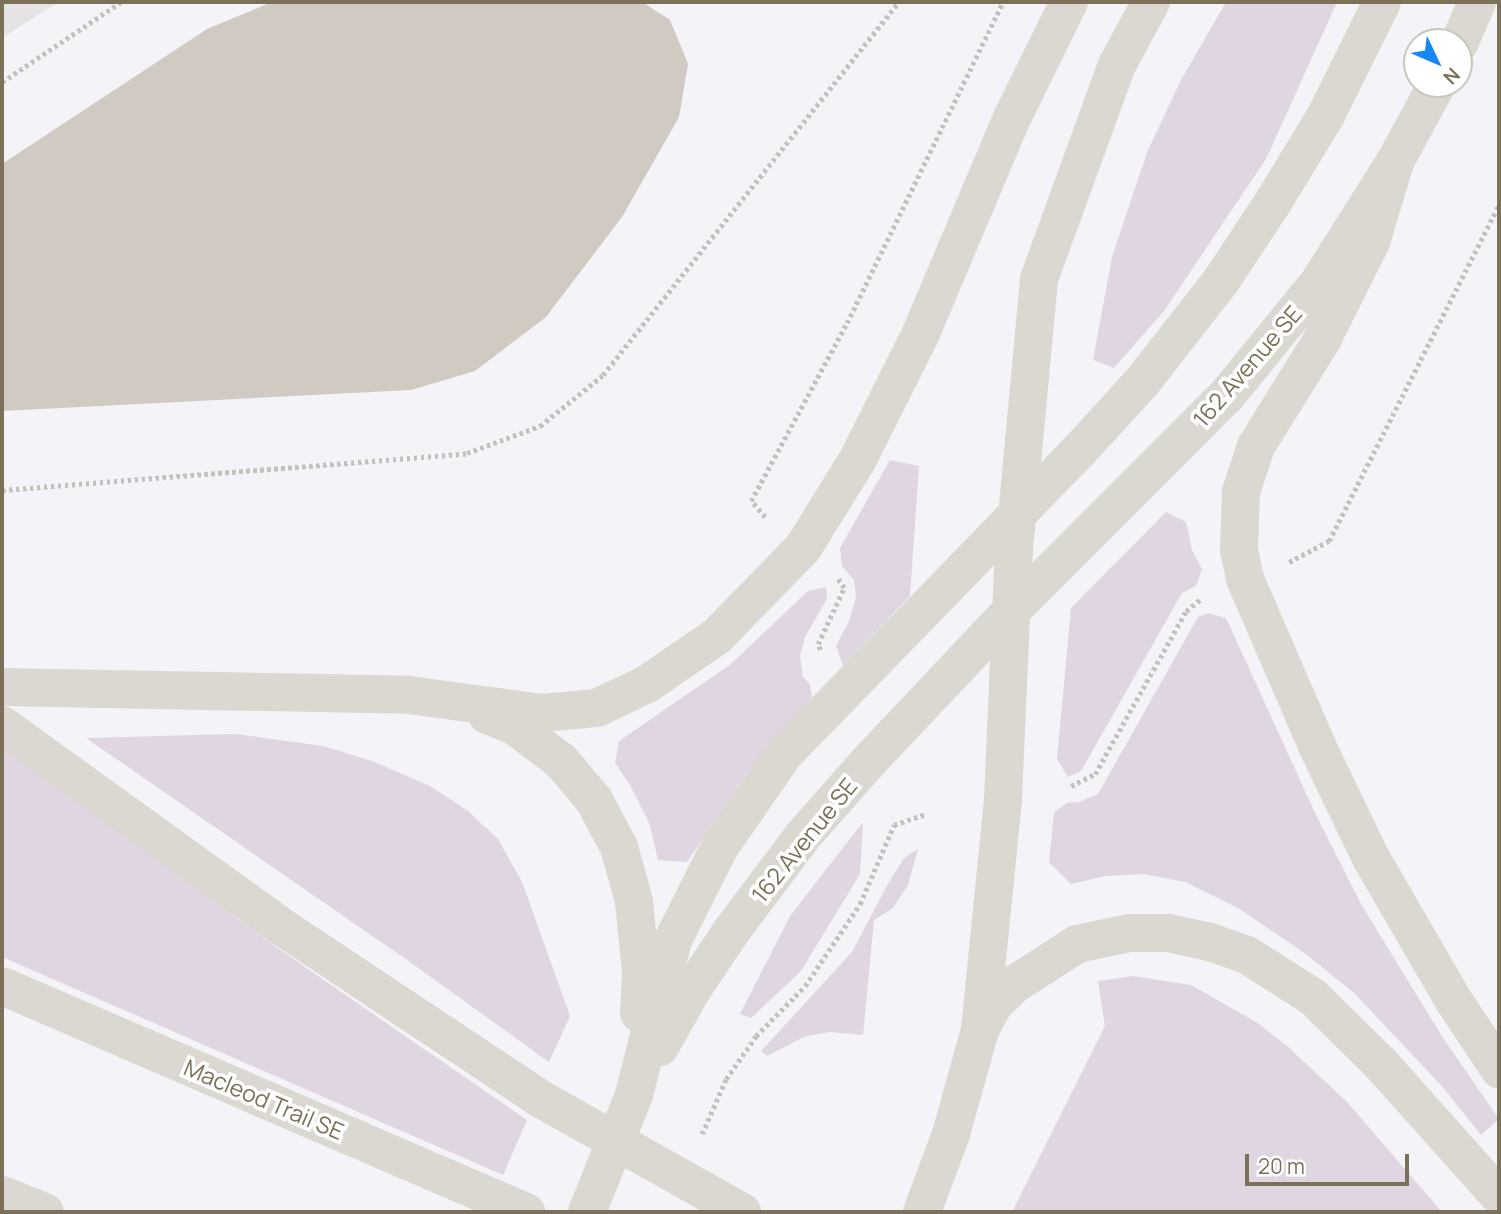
<!DOCTYPE html>
<html>
<head>
<meta charset="utf-8">
<style>
	body { margin:0 }
	#map { position:relative; width:1501px; height:1214px; overflow:hidden; background:#f4f3f7; font-family:Manrope,sans-serif }
	div>[style] { position:absolute }
	.built>* { inset:0; background:#e5e3e4 }
	.green>* { inset:0; background:#dfd6e1 }
	.water>* { inset:0; background:#d1cac2 }
	.path>* { height:4.5px; margin-top:-2.25px; transform-origin:0; background:repeating-linear-gradient(90deg,#c2c1bd 0 3.5px,transparent 0 7px) }
	.secondary>* { height:38px; margin:-19px; padding:0 19px; transform-origin:19px; border-radius:19px; background:#dad8d1 }
	.highway>* { height:38px; margin:-19px; padding:0 19px; transform-origin:19px; border-radius:19px; background:#dad8d1 }
	span { translate:-50% -50%; white-space:nowrap; text-align:center; line-height:1.15; -webkit-text-stroke:7px #fff; paint-order:stroke }
	.street-label { font-size:23px; color:#7b715b }
	.frame { position:absolute; inset:0; border:4px solid #7b715b; pointer-events:none }
	.north { position:absolute; left:1403px; top:28px; width:70px; height:70px; box-sizing:border-box; background:#fff; border:2px solid #cac6bd; border-radius:50%; rotate:134deg; font-size:19px; font-weight:700; line-height:28px; text-align:center; color:#7b715b }
	.north::after { content:''; display:block; margin:auto; width:24px; height:32px; background:#1687f3; clip-path:polygon(50% 0,100% 100%,50% 72%,0 100%) }
	.scale { position:absolute; left:1245px; top:1154px; width:164px; height:32px; box-sizing:border-box; border:4px solid #7b715b; border-top:0; padding-left:9px; font-size:21px; line-height:24px; white-space:nowrap; color:#7b715b; -webkit-text-stroke:5px #fff; paint-order:stroke }
</style>
</head>
<body>
<div id="map">
	<div class="built">
		<i style="clip-path:polygon(2px 2px,58px 2px,2px 38px)"></i>
	</div>
	<div class="green">
		<i style="clip-path:polygon(1226px 2px,1337px 2px,1266px 159px,1164px 311px,1114px 368px,1093px 360px,1112px 257px,1148px 150px,1181px 80px)"></i>
		<i style="clip-path:polygon(890px 460px,919px 466px,910px 596px,843px 666px,836px 646px,850px 619px,856px 596px,854px 580px,842px 566px,840px 548px)"></i>
		<i style="clip-path:polygon(1166px 512px,1186px 522px,1192px 550px,1202px 569px,1196px 586px,1182px 593px,1081px 771px,1068px 777px,1057px 759px,1071px 608px)"></i>
		<i style="clip-path:polygon(826px 587px,827px 599px,805px 637px,800px 656px,803px 677px,810px 684px,812px 698px,746px 775px,687px 862px,658px 860px,650px 825px,630px 785px,615px 763px,619px 741px,731px 664px,808px 591px)"></i>
		<i style="clip-path:polygon(1208px 613px,1226px 618px,1316px 815px,1361px 904px,1443px 1038px,1499px 1119px,1481px 1135px,1441px 1085px,1354px 993px,1303px 952px,1238px 908px,1185px 882px,1143px 874px,1105px 876px,1071px 884px,1049px 862px,1054px 813px,1067px 803px,1079px 802px,1098px 794px,1198px 617px)"></i>
		<i style="clip-path:polygon(236px 734px,323px 746px,372px 761px,430px 786px,468px 811px,498px 839px,522px 882px,570px 1016px,549px 1062px,410px 962px,86px 738px)"></i>
		<i style="clip-path:polygon(2px 745px,279px 949px,527px 1120px,503px 1175px,2px 957px)"></i>
		<i style="clip-path:polygon(863px 822px,860px 874px,801px 971px,751px 1018px,740px 1014px,790px 916px)"></i>
		<i style="clip-path:polygon(918px 849px,908px 885px,893px 908px,874px 920px,863px 1035px,830px 1032px,806px 1036px,767px 1056px,761px 1051px,852px 952px,889px 882px,904px 858px)"></i>
		<i style="clip-path:polygon(1133px 976px,1191px 985px,1256px 1022px,1286px 1045px,1347px 1102px,1442px 1212px,1012px 1212px,1105px 1026px,1098px 981px)"></i>
	</div>
	<div class="water">
		<i style="clip-path:polygon(272px 2px,642px 2px,670px 20px,688px 64px,679px 117px,622px 217px,546px 317px,475px 371px,411px 390px,2px 411px,2px 164px,207px 29px)"></i>
	</div>
	<div class="path">
		<i style="left:2px;top:82px;width:143px;rotate:-33.9deg"></i>
		<i style="left:2px;top:490px;width:466px;rotate:-4.5deg"></i>
		<i style="left:467px;top:453px;width:78px;rotate:-20.3deg"></i>
		<i style="left:540px;top:426px;width:81px;rotate:-39deg"></i>
		<i style="left:603px;top:375px;width:476px;rotate:-51.6deg"></i>
		<i style="left:765px;top:517px;width:21px;rotate:-131deg"></i>
		<i style="left:751px;top:501px;width:202px;rotate:-61.7deg"></i>
		<i style="left:847px;top:323px;width:357px;rotate:-64.1deg"></i>
		<i style="left:1289px;top:562px;width:45px;rotate:-27.7deg"></i>
		<i style="left:1329px;top:541px;width:377px;rotate:-63.2deg"></i>
		<i style="left:820px;top:650px;width:6px;rotate:-108deg"></i>
		<i style="left:818px;top:644px;width:62px;rotate:-65.1deg"></i>
		<i style="left:844px;top:588px;width:11px;rotate:-124deg"></i>
		<i style="left:1071px;top:786px;width:27px;rotate:-27deg"></i>
		<i style="left:1095px;top:774px;width:187px;rotate:-60.8deg"></i>
		<i style="left:1186px;top:611px;width:21px;rotate:-39deg"></i>
		<i style="left:702px;top:1134px;width:60px;rotate:-66.4deg"></i>
		<i style="left:726px;top:1079px;width:52px;rotate:-55.1deg"></i>
		<i style="left:756px;top:1036px;width:70px;rotate:-45.6deg"></i>
		<i style="left:805px;top:986px;width:99px;rotate:-56.1deg"></i>
		<i style="left:860px;top:904px;width:86px;rotate:-66.7deg"></i>
		<i style="left:894px;top:825px;width:34px;rotate:-19deg"></i>
	</div>
	<div class="secondary">
		<i style="left:1459px;top:44px;width:46px;rotate:-66.8deg"></i>
		<i style="left:2px;top:687px;width:407px;rotate:1.1deg"></i>
		<i style="left:409px;top:695px;width:134px;rotate:7.7deg"></i>
		<i style="left:542px;top:713px;width:55px;rotate:-5.2deg"></i>
		<i style="left:597px;top:708px;width:55px;rotate:-25.6deg"></i>
		<i style="left:647px;top:684px;width:85px;rotate:-34.4deg"></i>
		<i style="left:717px;top:636px;width:123px;rotate:-45.7deg"></i>
		<i style="left:803px;top:548px;width:105px;rotate:-58.3deg"></i>
		<i style="left:858px;top:459px;width:141px;rotate:-63.4deg"></i>
		<i style="left:921px;top:333px;width:231px;rotate:-67.1deg"></i>
		<i style="left:1011px;top:120px;width:131px;rotate:-63.8deg"></i>
		<i style="left:487px;top:715px;width:31px;rotate:22deg"></i>
		<i style="left:516px;top:727px;width:56px;rotate:37.1deg"></i>
		<i style="left:561px;top:761px;width:51px;rotate:49.8deg"></i>
		<i style="left:594px;top:800px;width:53px;rotate:62deg"></i>
		<i style="left:619px;top:847px;width:56px;rotate:74.5deg"></i>
		<i style="left:634px;top:901px;width:71px;rotate:84.4deg"></i>
		<i style="left:641px;top:972px;width:41px;rotate:92.8deg"></i>
		<i style="left:660px;top:1047px;width:65px;rotate:-60.7deg"></i>
		<i style="left:692px;top:990px;width:69px;rotate:-56.3deg"></i>
		<i style="left:730px;top:933px;width:120px;rotate:-53.1deg"></i>
		<i style="left:802px;top:837px;width:101px;rotate:-48.6deg"></i>
		<i style="left:869px;top:761px;width:205px;rotate:-46.6deg"></i>
		<i style="left:1010px;top:612px;width:307px;rotate:-45deg"></i>
		<i style="left:1227px;top:395px;width:146px;rotate:-50.8deg"></i>
		<i style="left:1319px;top:282px;width:142px;rotate:-57.7deg"></i>
		<i style="left:1395px;top:162px;width:89px;rotate:-61.7deg"></i>
		<i style="left:587px;top:1212px;width:126px;rotate:-68.1deg"></i>
		<i style="left:634px;top:1095px;width:160px;rotate:-75.9deg"></i>
		<i style="left:673px;top:940px;width:103px;rotate:-63.4deg"></i>
		<i style="left:719px;top:848px;width:114px;rotate:-55.3deg"></i>
		<i style="left:784px;top:754px;width:421px;rotate:-45.8deg"></i>
		<i style="left:1078px;top:452px;width:95px;rotate:-47.6deg"></i>
		<i style="left:1142px;top:382px;width:128px;rotate:-52deg"></i>
		<i style="left:1221px;top:281px;width:98px;rotate:-56.6deg"></i>
		<i style="left:1275px;top:199px;width:98px;rotate:-58.7deg"></i>
		<i style="left:1326px;top:115px;width:126px;rotate:-63.6deg"></i>
		<i style="left:922px;top:1212px;width:83px;rotate:-69.6deg"></i>
		<i style="left:951px;top:1134px;width:108px;rotate:-74.4deg"></i>
		<i style="left:980px;top:1030px;width:232px;rotate:-84.3deg"></i>
		<i style="left:1003px;top:799px;width:250px;rotate:-87.5deg"></i>
		<i style="left:1014px;top:549px;width:271px;rotate:-84.7deg"></i>
		<i style="left:1039px;top:279px;width:228px;rotate:-70deg"></i>
		<i style="left:1117px;top:65px;width:72px;rotate:-61.6deg"></i>
	</div>
	<div class="highway">
		<i style="left:1395px;top:162px;width:84px;rotate:106.7deg"></i>
		<i style="left:1371px;top:242px;width:110px;rotate:116.6deg"></i>
		<i style="left:1322px;top:340px;width:125px;rotate:121.9deg"></i>
		<i style="left:1256px;top:446px;width:48px;rotate:108.1deg"></i>
		<i style="left:1241px;top:492px;width:58px;rotate:92deg"></i>
		<i style="left:1239px;top:550px;width:30px;rotate:78deg"></i>
		<i style="left:1245px;top:579px;width:184px;rotate:66.6deg"></i>
		<i style="left:1318px;top:748px;width:122px;rotate:64.3deg"></i>
		<i style="left:1371px;top:858px;width:165px;rotate:59.9deg"></i>
		<i style="left:1454px;top:1001px;width:82px;rotate:56.5deg"></i>
		<i style="left:2px;top:725px;width:345px;rotate:35.8deg"></i>
		<i style="left:282px;top:927px;width:309px;rotate:33.6deg"></i>
		<i style="left:539px;top:1098px;width:233px;rotate:29.3deg"></i>
		<i style="left:2px;top:986px;width:571px;rotate:23.33deg"></i>
		<i style="left:980px;top:1030px;width:30px;rotate:-62deg"></i>
		<i style="left:994px;top:1004px;width:29px;rotate:-44deg"></i>
		<i style="left:1015px;top:984px;width:74px;rotate:-32.8deg"></i>
		<i style="left:1077px;top:944px;width:53px;rotate:-11.9deg"></i>
		<i style="left:1129px;top:933px;width:39px"></i>
		<i style="left:1168px;top:933px;width:40px;rotate:12deg"></i>
		<i style="left:1207px;top:941px;width:42px;rotate:19.3deg"></i>
		<i style="left:1247px;top:955px;width:78px;rotate:32.5deg"></i>
		<i style="left:1313px;top:997px;width:95px;rotate:44.6deg"></i>
		<i style="left:1381px;top:1064px;width:177px;rotate:48.2deg"></i>
		<i style="left:2px;top:1195px;width:46px;rotate:21.6deg"></i>
	</div>
	<div class="street-label">
		<span style="left:1247px;top:366px;rotate:-49deg">162 Avenue SE</span>
		<span style="left:804px;top:840px;rotate:-51deg">162 Avenue SE</span>
		<span style="left:264px;top:1099px;rotate:23deg">Macleod Trail SE</span>
	</div>
	<div class="frame"></div>
	<div class="north">N</div>
	<div class="scale">20 m</div>
</div>
</body>
</html>
